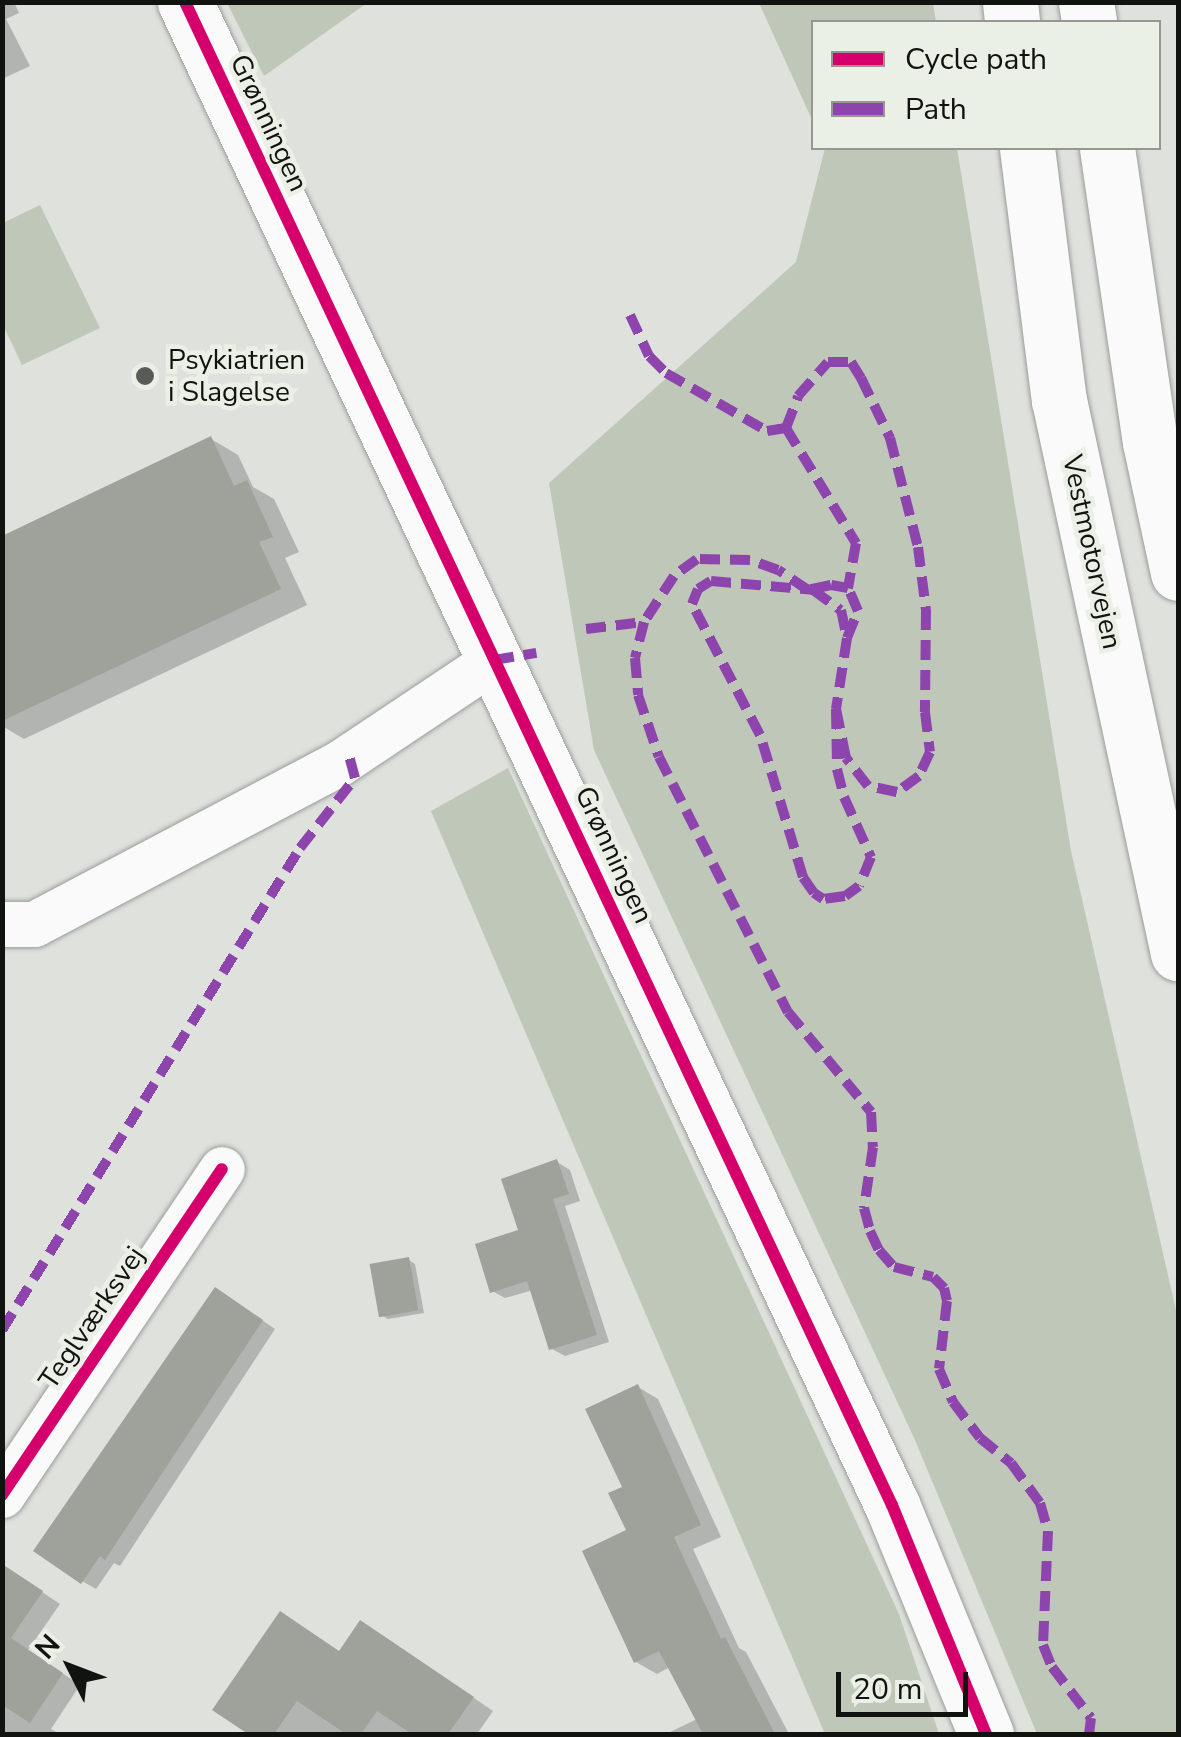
<!DOCTYPE html>
<html>
<head>
<meta charset="utf-8">
<style>
	body { margin:0 }
	#map { position:relative; width:1181px; height:1737px; overflow:hidden; background:#dee1dc; font-family:"Nunito Sans",sans-serif }
	div>[style] { position:absolute }
	.green>* { inset:0; background:#bfc7b9 }
	.shadow>* { inset:0; background:#0003 }
	.building>* { inset:0; background:#9ea29a; transform-origin:0 0 }
	.roads { filter:drop-shadow(0 0 2px #9b9d9a) drop-shadow(0 0 2px #9b9d9a) }
	.minor>* { height:45px; margin:-22.5px; padding:0 22.5px; transform-origin:22.5px; border-radius:22.5px; background:#fafafa }
	.major>* { height:55px; margin:-27.5px; padding:0 27.5px; transform-origin:27.5px; border-radius:27.5px; background:#fafafa }
	.highway>* { height:55px; margin:-27.5px; padding:0 27.5px; transform-origin:27.5px; border-radius:27.5px; background:#fafafa }
	.quiet>* { height:10px; margin-top:-5px; transform-origin:0; background:repeating-linear-gradient(90deg,#8e44ad 0 20px,transparent 0 30px) }
	.cycleway>* { height:12px; margin:-6px; padding:0 6px; transform-origin:6px; border-radius:6px; background:#d6006c }
	.dots>* { width:28px; height:28px; translate:-50% -50%; box-sizing:border-box; border:5px solid #ebf0e7; border-radius:50% }
	span { translate:-50% -50%; white-space:nowrap; text-align:center; line-height:1.15; -webkit-text-stroke:9px #ebf0e7; paint-order:stroke }
	.street-label { font-size:28px; color:#111310 }
	.poi-label { font-size:28px; color:#111310 }
	.left { translate:0 -50%; text-align:left }
	.frame { position:absolute; inset:0; border:5px solid #111310; pointer-events:none }
	.legend { position:absolute; left:811px; top:20px; width:350px; height:130px; box-sizing:border-box; background:#ebf0e7; border:2px solid #949891; margin:0; padding:12px 18px; list-style:none; font-size:30px; color:#111310 }
	.legend li { display:flex; align-items:center; gap:20px; height:50px }
	.legend b { width:50px; border:2px solid #949891 }
	.north { position:absolute; left:20px; top:1617px; width:100px; height:100px; -webkit-text-stroke:8px #ebf0e7; paint-order:stroke; rotate:312deg; font-size:28px; font-weight:700; line-height:40px; text-align:center; color:#111310 }
	.north::after { content:''; display:block; margin:auto; width:35px; height:45px; background:#111310; clip-path:polygon(50% 0,100% 100%,50% 72%,0 100%) }
	.scale { position:absolute; left:836px; top:1672px; width:132px; height:45px; box-sizing:border-box; border:5px solid #111310; border-top:0; padding-left:12px; font-size:30px; line-height:35px; white-space:nowrap; color:#111310; -webkit-text-stroke:8px #ebf0e7; paint-order:stroke }
</style>
</head>
<body>
<div id="map">
	<div class="green">
		<i style="clip-path:polygon(227px 3px,367px 3px,264px 76px)"></i>
		<i style="clip-path:polygon(759px 3px,933px 3px,936px 22px,814px 22px,813px 122px)"></i>
		<i style="clip-path:polygon(825px 148px,957px 148px,1071px 851px,1178px 1319px,1178px 1734px,1037px 1734px,915px 1440px,594px 750px,549px 483px,796px 262px)"></i>
		<i style="clip-path:polygon(40px 205px,100px 328px,22px 365px,3px 325px,3px 223px)"></i>
		<i style="clip-path:polygon(508px 768px,899px 1614px,939px 1734px,825px 1734px,431px 811px)"></i>
	</div>
	<div class="shadow">
		<i style="clip-path:polygon(2px 2px,14px 2px,19px 13px,6px 19px,30px 66px,2px 79px)"></i>
		<i style="clip-path:polygon(211px 439px,238px 455px,253px 487px,274px 499px,299px 552px,285px 558px,307px 605px,24px 739px,2px 726px,2px 539px)"></i>
		<i style="clip-path:polygon(557px 1162px,570px 1170px,580px 1201px,565px 1206px,609px 1342px,565px 1356px,552px 1349px,533px 1290px,505px 1298px,492px 1291px)"></i>
		<i style="clip-path:polygon(409px 1260px,415px 1264px,424px 1313px,388px 1319px,381px 1315px)"></i>
		<i style="clip-path:polygon(229px 1298px,275px 1329px,120px 1566px,114px 1563px,96px 1589px,82px 1581px)"></i>
		<i style="clip-path:polygon(638px 1387px,658px 1399px,721px 1537px,693px 1549px,739px 1648px,746px 1652px,789px 1734px,666px 1734px,697px 1719px,670px 1667px,657px 1674px,636px 1662px,625px 1489px)"></i>
		<i style="clip-path:polygon(33px 1586px,60px 1604px,28px 1650px,80px 1685px,51px 1729px,60px 1734px,2px 1734px,2px 1592px)"></i>
		<i style="clip-path:polygon(382px 1635px,493px 1711px,477px 1734px,253px 1734px,215px 1709px)"></i>
	</div>
	<div class="building">
		<i style="clip-path:polygon(211px 436px,234px 486px,247px 480px,273px 537px,259px 542px,281px 589px,2px 721px,2px 536px)"></i>
		<i style="clip-path:polygon(557px 1159px,569px 1194px,553px 1199px,597px 1335px,549px 1350px,527px 1281px,490px 1293px,475px 1244px,518px 1230px,501px 1179px)"></i>
		<i style="left:409px;top:1257px;width:54px;height:40px;rotate:80deg"></i>
		<i style="clip-path:polygon(215px 1287px,263px 1320px,105px 1560px,100px 1556px,81px 1584px,33px 1551px)"></i>
		<i style="clip-path:polygon(638px 1384px,701px 1525px,674px 1537px,721px 1639px,725px 1637px,775px 1734px,703px 1734px,659px 1651px,634px 1663px,582px 1551px,626px 1530px,608px 1493px,622px 1487px,585px 1409px)"></i>
		<i style="clip-path:polygon(2px 1564px,43px 1591px,11px 1638px,63px 1673px,30px 1723px,2px 1705px)"></i>
		<i style="clip-path:polygon(280px 1611px,339px 1651px,360px 1620px,474px 1697px,448px 1734px,412px 1734px,377px 1711px,361px 1734px,346px 1734px,297px 1701px,274px 1734px,248px 1734px,212px 1710px)"></i>
	</div>
	<div class="roads">
		<div class="minor">
			<i style="left:2px;top:924px;width:32px"></i>
			<i style="left:34px;top:924px;width:344px;rotate:-27.8deg"></i>
			<i style="left:338px;top:764px;width:187px;rotate:-33.7deg"></i>
			<i style="left:2px;top:1495px;width:393px;rotate:-56deg"></i>
		</div>
		<div class="major">
			<i style="left:185px;top:2px;width:1661px;rotate:64.81deg"></i>
			<i style="left:892px;top:1505px;width:248px;rotate:67.7deg"></i>
		</div>
		<div class="highway">
			<i style="left:1010px;top:2px;width:20px;rotate:84deg"></i>
			<i style="left:1086px;top:2px;width:20px;rotate:81deg"></i>
			<i style="left:1027px;top:148px;width:254px;rotate:82.8deg"></i>
			<i style="left:1059px;top:400px;width:566px;rotate:77.86deg"></i>
			<i style="left:1107px;top:148px;width:297px;rotate:81.7deg"></i>
			<i style="left:1150px;top:442px;width:134px;rotate:77.9deg"></i>
		</div>
	</div>
	<div class="quiet">
		<i style="left:630px;top:315px;width:45px;rotate:65.1deg"></i>
		<i style="left:649px;top:356px;width:24px;rotate:45deg"></i>
		<i style="left:666px;top:373px;width:116px;rotate:29.9deg"></i>
		<i style="left:767px;top:431px;width:19px;rotate:-9deg"></i>
		<i style="left:786px;top:428px;width:34px;rotate:-69deg"></i>
		<i style="left:798px;top:396px;width:45px;rotate:-48.6deg"></i>
		<i style="left:828px;top:362px;width:23px"></i>
		<i style="left:851px;top:362px;width:19px;rotate:58deg"></i>
		<i style="left:861px;top:378px;width:67px;rotate:64.2deg"></i>
		<i style="left:890px;top:438px;width:113px;rotate:75.6deg"></i>
		<i style="left:918px;top:547px;width:64px;rotate:82.8deg"></i>
		<i style="left:926px;top:610px;width:102px;rotate:90.6deg"></i>
		<i style="left:925px;top:712px;width:40px;rotate:82.9deg"></i>
		<i style="left:930px;top:752px;width:26px;rotate:115deg"></i>
		<i style="left:919px;top:776px;width:27px;rotate:144deg"></i>
		<i style="left:897px;top:792px;width:30px;rotate:-168deg"></i>
		<i style="left:868px;top:786px;width:36px;rotate:-128deg"></i>
		<i style="left:846px;top:758px;width:50px;rotate:-101.5deg"></i>
		<i style="left:786px;top:428px;width:135px;rotate:58.7deg"></i>
		<i style="left:856px;top:543px;width:46px;rotate:100.1deg"></i>
		<i style="left:848px;top:588px;width:17px;rotate:-170deg"></i>
		<i style="left:831px;top:585px;width:24px;rotate:168deg"></i>
		<i style="left:808px;top:590px;width:36px;rotate:-146deg"></i>
		<i style="left:778px;top:570px;width:30px;rotate:-160deg"></i>
		<i style="left:750px;top:560px;width:53px;rotate:-178.9deg"></i>
		<i style="left:697px;top:559px;width:29px;rotate:144deg"></i>
		<i style="left:674px;top:576px;width:55px;rotate:123.1deg"></i>
		<i style="left:644px;top:622px;width:37px;rotate:104deg"></i>
		<i style="left:635px;top:658px;width:37px;rotate:85deg"></i>
		<i style="left:638px;top:695px;width:65px;rotate:71.3deg"></i>
		<i style="left:659px;top:757px;width:286px;rotate:63.2deg"></i>
		<i style="left:788px;top:1012px;width:130px;rotate:50.3deg"></i>
		<i style="left:871px;top:1112px;width:35px;rotate:87deg"></i>
		<i style="left:873px;top:1147px;width:62px;rotate:98.4deg"></i>
		<i style="left:864px;top:1208px;width:24px;rotate:75deg"></i>
		<i style="left:870px;top:1231px;width:21px;rotate:65deg"></i>
		<i style="left:879px;top:1250px;width:23px;rotate:49deg"></i>
		<i style="left:894px;top:1267px;width:40px;rotate:14.4deg"></i>
		<i style="left:933px;top:1277px;width:16px;rotate:45deg"></i>
		<i style="left:944px;top:1288px;width:13px;rotate:77deg"></i>
		<i style="left:947px;top:1301px;width:68px;rotate:96.7deg"></i>
		<i style="left:939px;top:1369px;width:36px;rotate:67deg"></i>
		<i style="left:953px;top:1402px;width:45px;rotate:53.1deg"></i>
		<i style="left:980px;top:1438px;width:40px;rotate:39deg"></i>
		<i style="left:1011px;top:1463px;width:49px;rotate:54.1deg"></i>
		<i style="left:1040px;top:1503px;width:29px;rotate:74deg"></i>
		<i style="left:1048px;top:1531px;width:114px;rotate:92.5deg"></i>
		<i style="left:1043px;top:1645px;width:24px;rotate:68deg"></i>
		<i style="left:1052px;top:1667px;width:64px;rotate:52.6deg"></i>
		<i style="left:1091px;top:1718px;width:16px;rotate:97deg"></i>
		<i style="left:711px;top:581px;width:102px;rotate:5deg"></i>
		<i style="left:813px;top:590px;width:34px;rotate:36deg"></i>
		<i style="left:841px;top:610px;width:29px;rotate:78deg"></i>
		<i style="left:847px;top:638px;width:72px;rotate:98.8deg"></i>
		<i style="left:836px;top:709px;width:60px;rotate:89deg"></i>
		<i style="left:837px;top:769px;width:29px;rotate:76deg"></i>
		<i style="left:844px;top:797px;width:66px;rotate:65.8deg"></i>
		<i style="left:871px;top:857px;width:31px;rotate:112deg"></i>
		<i style="left:859px;top:886px;width:17px;rotate:144deg"></i>
		<i style="left:845px;top:896px;width:22px;rotate:172deg"></i>
		<i style="left:823px;top:899px;width:11px;rotate:-146deg"></i>
		<i style="left:814px;top:893px;width:19px;rotate:-125deg"></i>
		<i style="left:803px;top:877px;width:148px;rotate:-106.8deg"></i>
		<i style="left:760px;top:735px;width:148px;rotate:-117.4deg"></i>
		<i style="left:692px;top:604px;width:16px;rotate:-68deg"></i>
		<i style="left:698px;top:589px;width:15px;rotate:-32deg"></i>
		<i style="left:586px;top:629px;width:58px;rotate:-6.9deg"></i>
		<i style="left:847px;top:638px;width:29px;rotate:-68deg"></i>
		<i style="left:858px;top:611px;width:25px;rotate:-113deg"></i>
		<i style="left:494px;top:660px;width:43px;rotate:-9.5deg"></i>
		<i style="left:2px;top:1330px;width:567px;rotate:-58.27deg"></i>
		<i style="left:300px;top:848px;width:89px;rotate:-51.8deg"></i>
		<i style="left:355px;top:778px;width:23px;rotate:-105deg"></i>
	</div>
	<div class="cycleway">
		<i style="left:185px;top:2px;width:1661px;rotate:64.81deg"></i>
		<i style="left:892px;top:1505px;width:248px;rotate:67.7deg"></i>
		<i style="left:2px;top:1495px;width:393px;rotate:-56deg"></i>
	</div>
	<div class="dots">
		<i style="left:145px;top:376px;background:#595b57"></i>
	</div>
	<div class="street-label">
		<span style="left:269px;top:123px;rotate:65deg">Grønningen</span>
		<span style="left:1092px;top:552px;rotate:78deg">Vestmotorvejen</span>
		<span style="left:614px;top:855px;rotate:65deg">Grønningen</span>
		<span style="left:92px;top:1318px;rotate:-56deg">Teglværksvej</span>
	</div>
	<div class="poi-label">
		<span class="left" style="left:168px;top:376px">Psykiatrien<br>i Slagelse</span>
	</div>
	<div class="frame"></div>
	<ul class="legend">
	<li><b style="height:12px;background:#d6006c"></b>Cycle path</li>
	<li><b style="height:12px;background:#8e44ad"></b>Path</li>
	</ul>
	<div class="north">N</div>
	<div class="scale">20 m</div>
</div>
</body>
</html>
